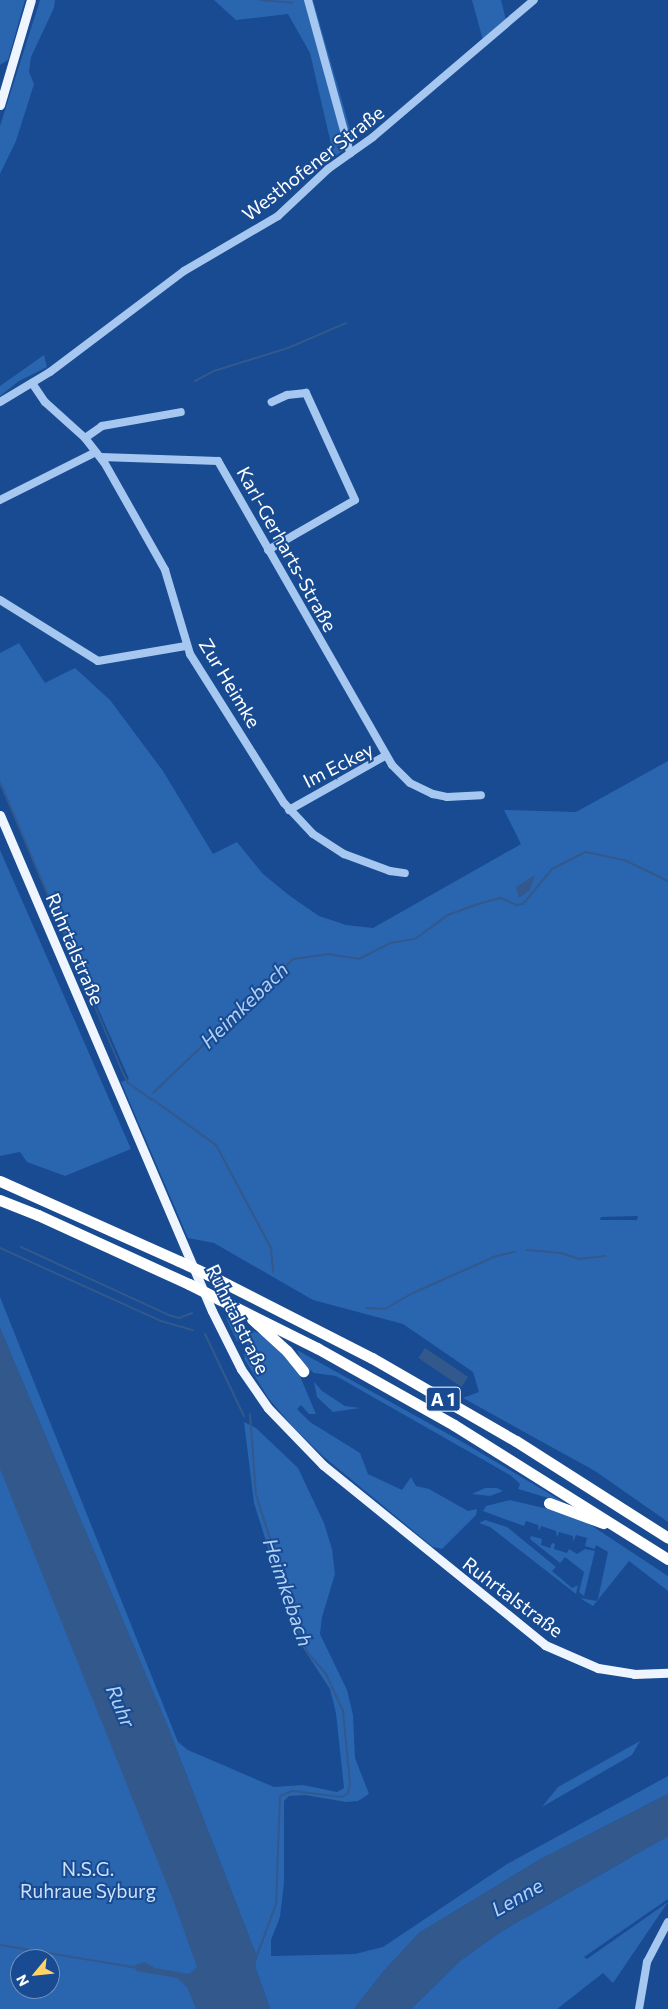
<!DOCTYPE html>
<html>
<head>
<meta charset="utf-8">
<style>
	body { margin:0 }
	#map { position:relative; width:668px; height:2009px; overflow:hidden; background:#184b91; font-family:Commissioner,sans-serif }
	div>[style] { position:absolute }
	.green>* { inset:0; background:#2a65b0 }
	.water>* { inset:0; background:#33598c; transform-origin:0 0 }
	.stream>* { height:2px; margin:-1px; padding:0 1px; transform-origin:1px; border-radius:1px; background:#33598c }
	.minor>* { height:8px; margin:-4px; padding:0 4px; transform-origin:4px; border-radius:4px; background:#a6c7f0 }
	.major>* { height:9px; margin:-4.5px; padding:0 4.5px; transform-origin:4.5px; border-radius:4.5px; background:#eff5ff }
	.highway>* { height:11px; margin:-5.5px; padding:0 5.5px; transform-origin:5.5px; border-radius:5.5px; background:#fff }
	.highway-bridge>* { height:11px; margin:-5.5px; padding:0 5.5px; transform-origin:5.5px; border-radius:5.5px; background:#fff }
	span { translate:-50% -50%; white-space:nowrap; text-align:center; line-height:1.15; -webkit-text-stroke:4px #184b91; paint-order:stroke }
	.shield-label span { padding:1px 4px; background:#184b91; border:1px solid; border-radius:4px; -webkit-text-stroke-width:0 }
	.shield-label { font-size:18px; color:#fff; font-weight:700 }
	.street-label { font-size:19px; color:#fff }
	.park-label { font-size:19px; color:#cde1fb }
	.water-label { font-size:20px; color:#b2d1f7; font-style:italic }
	.north { position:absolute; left:10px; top:1949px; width:50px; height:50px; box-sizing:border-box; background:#184b91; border:1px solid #7493bd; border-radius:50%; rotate:242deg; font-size:14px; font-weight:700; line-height:20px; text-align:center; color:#fff }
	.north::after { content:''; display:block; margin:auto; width:18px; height:22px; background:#ffd465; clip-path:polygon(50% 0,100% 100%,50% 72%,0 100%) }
</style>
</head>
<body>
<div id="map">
	<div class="green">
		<i style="clip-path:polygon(0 0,25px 0,8px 60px,0 65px)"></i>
		<i style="clip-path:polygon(40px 0,55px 0,54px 8px,31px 57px,29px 72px,34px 84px,16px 141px,0 174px,0 126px)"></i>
		<i style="clip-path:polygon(214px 0,313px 0,354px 143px,334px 157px,310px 53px,288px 14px,236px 20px)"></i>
		<i style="clip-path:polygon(472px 0,501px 0,507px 24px,484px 44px)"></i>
		<i style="clip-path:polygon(44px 355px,47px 367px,19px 381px,0 396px,0 386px)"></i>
		<i style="clip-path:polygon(evenodd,19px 643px,45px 683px,75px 668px,110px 700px,163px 771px,213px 854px,237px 842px,263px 874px,290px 896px,319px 916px,346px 925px,373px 928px,521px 844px,504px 810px,576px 812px,668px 761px,668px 1522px,595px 1471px,463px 1398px,479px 1392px,473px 1372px,403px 1324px,313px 1300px,214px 1243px,188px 1238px,121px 1082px,129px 1079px,0 785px,0 653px,19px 643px,638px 1216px,637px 1220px,600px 1220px,601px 1217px,638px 1216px)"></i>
		<i style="clip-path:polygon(0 850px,131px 1149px,65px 1176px,27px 1162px,20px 1152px,0 1156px)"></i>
		<i style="clip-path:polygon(0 1297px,178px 1742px,188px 1750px,274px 1787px,303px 1785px,337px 1792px,344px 1788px,336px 1713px,330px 1689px,296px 1637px,254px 1503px,244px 1422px,256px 1428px,298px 1468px,324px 1523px,332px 1549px,335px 1574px,322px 1617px,320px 1634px,347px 1690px,353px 1715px,355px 1758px,369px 1794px,358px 1801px,346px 1802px,305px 1795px,289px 1796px,284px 1801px,284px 1883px,280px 1917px,271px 1940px,271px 1956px,355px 1954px,383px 1947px,507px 1864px,668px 1776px,668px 1794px,539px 1860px,419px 1933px,383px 1972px,354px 2009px,270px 2009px,255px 1966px,257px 1957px,167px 1725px,0 1328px)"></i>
		<i style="clip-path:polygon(226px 1318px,270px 1339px,299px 1374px,316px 1414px,309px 1414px,301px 1405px,297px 1409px,310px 1422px,360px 1453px,368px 1474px,402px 1490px,411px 1477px,416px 1486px,429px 1489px,468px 1511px,477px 1509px,476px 1515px,442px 1549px,433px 1547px,324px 1457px,294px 1428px,269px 1399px,245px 1360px,244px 1354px,250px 1353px,246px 1342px,237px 1341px)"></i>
		<i style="clip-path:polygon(297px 1350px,459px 1440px,565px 1503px,518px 1489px,520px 1484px,510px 1475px,336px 1376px,314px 1373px,303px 1364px)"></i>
		<i style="clip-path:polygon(314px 1382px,322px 1391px,345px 1406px,360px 1408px,333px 1412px,317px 1397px)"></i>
		<i style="clip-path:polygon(evenodd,0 1431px,216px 2009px,0 2009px,0 1431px,20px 1959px,50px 1959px,50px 1989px,20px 1989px,20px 1959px)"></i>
		<i style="clip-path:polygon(485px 1488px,497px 1488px,503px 1491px,490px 1496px,472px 1494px)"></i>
		<i style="clip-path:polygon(510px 1500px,577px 1516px,668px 1576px,668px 1591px,629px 1561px,593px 1606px,583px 1600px,581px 1598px,596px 1601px,598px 1599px,608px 1552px,596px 1545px,595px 1549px,585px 1546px,587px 1538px,576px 1535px,573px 1542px,573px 1536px,559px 1532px,557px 1537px,556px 1531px,541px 1526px,539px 1531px,538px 1525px,526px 1521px,524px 1526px,483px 1511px,486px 1506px)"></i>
		<i style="clip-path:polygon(485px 1520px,507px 1527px,556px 1567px,552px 1571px,572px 1588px,578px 1585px,576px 1594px,490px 1527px,479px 1523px)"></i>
		<i style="clip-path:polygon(531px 1536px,542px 1539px,541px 1545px,550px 1548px,552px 1543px,555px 1544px,554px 1549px,567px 1553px,569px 1549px,577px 1554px,585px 1549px,595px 1551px,584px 1596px,579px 1592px,584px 1572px,565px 1557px,560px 1563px,530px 1539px)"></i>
		<i style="clip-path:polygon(640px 1741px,632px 1755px,542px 1807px,558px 1787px)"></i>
		<i style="clip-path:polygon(668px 1836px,668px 1899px,584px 1957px,587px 1959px,668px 1902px,613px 1983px,603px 1973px,557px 2009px,411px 2009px,461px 1960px,502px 1931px)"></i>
	</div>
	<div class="water">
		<i style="clip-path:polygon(535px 875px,530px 890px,519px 898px,516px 887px)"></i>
		<i style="clip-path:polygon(0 1328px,167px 1725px,257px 1957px,255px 1966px,270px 2009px,196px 2009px,187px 1987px,177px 1978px,136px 1971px,135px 1965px,145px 1962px,155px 1968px,189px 1974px,197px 1967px,172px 1897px,0 1469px)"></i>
		<i style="left:425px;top:1348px;width:52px;height:12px;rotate:34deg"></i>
		<i style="clip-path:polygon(668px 1794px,668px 1836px,502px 1931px,461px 1960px,411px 2009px,354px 2009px,383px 1972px,419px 1933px,539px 1860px)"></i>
	</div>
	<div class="stream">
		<i style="left:260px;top:0;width:33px;rotate:5deg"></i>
		<i style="left:195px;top:381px;width:21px;rotate:-28deg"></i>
		<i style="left:214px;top:371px;width:77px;rotate:-17.3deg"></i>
		<i style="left:288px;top:348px;width:63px;rotate:-23.3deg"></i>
		<i style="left:0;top:782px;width:316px;rotate:67.1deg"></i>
		<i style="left:123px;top:1073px;width:11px;rotate:63deg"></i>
		<i style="left:128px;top:1083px;width:29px;rotate:35deg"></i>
		<i style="left:153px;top:1093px;width:194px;rotate:-43.7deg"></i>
		<i style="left:293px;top:959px;width:35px;rotate:-8deg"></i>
		<i style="left:328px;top:954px;width:31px;rotate:9deg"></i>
		<i style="left:359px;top:959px;width:35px;rotate:-27deg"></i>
		<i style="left:390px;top:943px;width:25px;rotate:-9deg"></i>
		<i style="left:415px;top:939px;width:41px;rotate:-36deg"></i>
		<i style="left:448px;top:915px;width:32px;rotate:-20deg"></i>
		<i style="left:478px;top:904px;width:24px;rotate:-15deg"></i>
		<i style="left:501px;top:898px;width:17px;rotate:25deg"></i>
		<i style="left:516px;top:905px;width:7px;rotate:-8deg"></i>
		<i style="left:523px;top:904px;width:45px;rotate:-50.4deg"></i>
		<i style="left:552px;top:869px;width:38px;rotate:-27deg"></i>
		<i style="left:586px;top:852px;width:39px;rotate:12deg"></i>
		<i style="left:624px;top:860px;width:49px;rotate:25.5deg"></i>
		<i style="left:152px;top:1099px;width:79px;rotate:35.7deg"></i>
		<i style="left:216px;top:1145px;width:117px;rotate:61.9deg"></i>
		<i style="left:271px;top:1248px;width:24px;rotate:85deg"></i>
		<i style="left:21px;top:1247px;width:163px;rotate:24.7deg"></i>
		<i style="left:169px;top:1315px;width:10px;rotate:17deg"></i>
		<i style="left:179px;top:1318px;width:14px;rotate:-21deg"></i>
		<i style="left:0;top:1248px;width:177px;rotate:24.4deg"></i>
		<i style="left:161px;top:1321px;width:33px;rotate:16deg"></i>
		<i style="left:527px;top:1250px;width:34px;rotate:5deg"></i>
		<i style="left:561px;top:1253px;width:20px;rotate:18deg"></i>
		<i style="left:580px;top:1259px;width:25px;rotate:-7deg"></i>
		<i style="left:366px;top:1308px;width:19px;rotate:3deg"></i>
		<i style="left:385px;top:1309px;width:32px;rotate:-30deg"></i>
		<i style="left:413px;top:1293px;width:91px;rotate:-24deg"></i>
		<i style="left:496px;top:1256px;width:19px;rotate:-12deg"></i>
		<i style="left:205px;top:1334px;width:91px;rotate:64.6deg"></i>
		<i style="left:250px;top:1414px;width:81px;rotate:85.8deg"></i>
		<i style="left:256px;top:1495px;width:165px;rotate:72deg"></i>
		<i style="left:307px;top:1652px;width:29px;rotate:49deg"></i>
		<i style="left:326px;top:1674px;width:41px;rotate:65.3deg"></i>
		<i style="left:343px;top:1711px;width:73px;rotate:84.5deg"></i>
		<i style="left:350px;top:1784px;width:9px;rotate:103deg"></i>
		<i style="left:348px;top:1793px;width:7px;rotate:146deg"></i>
		<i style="left:342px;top:1797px;width:50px;rotate:-173.2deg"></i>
		<i style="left:292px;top:1791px;width:13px;rotate:157deg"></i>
		<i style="left:280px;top:1796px;width:108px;rotate:92.1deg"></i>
		<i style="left:276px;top:1904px;width:58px;rotate:110.3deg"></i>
		<i style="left:0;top:1945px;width:140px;rotate:9.5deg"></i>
	</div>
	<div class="minor">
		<i style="left:308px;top:0;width:159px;rotate:74.6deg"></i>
		<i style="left:32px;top:383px;width:23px;rotate:56deg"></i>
		<i style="left:45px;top:402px;width:54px;rotate:42deg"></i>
		<i style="left:85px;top:438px;width:31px;rotate:52deg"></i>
		<i style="left:104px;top:462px;width:124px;rotate:60.5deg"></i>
		<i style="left:165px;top:570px;width:88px;rotate:73.4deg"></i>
		<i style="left:190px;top:654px;width:176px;rotate:57.8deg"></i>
		<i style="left:284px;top:803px;width:42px;rotate:46.9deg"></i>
		<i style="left:313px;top:834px;width:37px;rotate:33deg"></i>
		<i style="left:344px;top:854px;width:49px;rotate:20.3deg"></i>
		<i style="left:390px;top:871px;width:15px;rotate:8deg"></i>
		<i style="left:0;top:402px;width:58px;rotate:-31deg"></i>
		<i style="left:50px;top:372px;width:168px;rotate:-37deg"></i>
		<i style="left:184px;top:271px;width:109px;rotate:-30.3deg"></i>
		<i style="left:278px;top:216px;width:69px;rotate:-43.2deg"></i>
		<i style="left:328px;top:169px;width:55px;rotate:-35.4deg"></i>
		<i style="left:373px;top:137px;width:211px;rotate:-40.4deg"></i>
		<i style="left:85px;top:438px;width:21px;rotate:-35deg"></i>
		<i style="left:102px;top:426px;width:80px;rotate:-10deg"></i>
		<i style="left:101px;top:457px;width:117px;rotate:2deg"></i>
		<i style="left:218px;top:461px;width:350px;rotate:60.2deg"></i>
		<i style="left:392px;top:765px;width:25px;rotate:45deg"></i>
		<i style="left:410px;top:783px;width:25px;rotate:26deg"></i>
		<i style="left:433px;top:794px;width:14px;rotate:12deg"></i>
		<i style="left:447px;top:797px;width:34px;rotate:-3deg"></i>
		<i style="left:0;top:500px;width:107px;rotate:-26.6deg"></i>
		<i style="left:268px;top:550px;width:100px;rotate:-29.9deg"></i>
		<i style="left:355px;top:500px;width:118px;rotate:-114.6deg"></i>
		<i style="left:306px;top:393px;width:19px;rotate:174deg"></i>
		<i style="left:287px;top:395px;width:17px;rotate:155deg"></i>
		<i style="left:0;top:600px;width:115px;rotate:31.9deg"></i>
		<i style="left:98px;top:661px;width:89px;rotate:-9.7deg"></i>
		<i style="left:289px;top:810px;width:110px;rotate:-29.4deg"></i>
		<i style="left:639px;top:2009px;width:48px;rotate:-80.3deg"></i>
		<i style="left:647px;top:1962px;width:45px;rotate:-62.3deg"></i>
	</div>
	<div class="major">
		<i style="left:0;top:105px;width:109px;rotate:-73.6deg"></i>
		<i style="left:0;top:815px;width:539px;rotate:66.86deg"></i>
		<i style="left:212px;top:1311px;width:65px;rotate:63.4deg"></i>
		<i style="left:241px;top:1369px;width:47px;rotate:55.3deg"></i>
		<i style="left:268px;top:1408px;width:79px;rotate:46deg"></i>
		<i style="left:323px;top:1465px;width:286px;rotate:39deg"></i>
		<i style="left:545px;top:1645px;width:58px;rotate:23.5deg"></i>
		<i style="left:598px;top:1668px;width:36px;rotate:9deg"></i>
		<i style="left:634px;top:1674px;width:34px;rotate:-2deg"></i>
	</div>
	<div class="highway">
		<i style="left:0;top:1181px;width:196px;rotate:24.1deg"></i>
		<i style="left:0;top:1200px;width:41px;rotate:21.5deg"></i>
		<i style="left:38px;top:1215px;width:166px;rotate:24.6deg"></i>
		<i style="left:209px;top:1275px;width:183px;rotate:27deg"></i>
		<i style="left:372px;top:1358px;width:166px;rotate:30deg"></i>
		<i style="left:516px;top:1441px;width:180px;rotate:32.5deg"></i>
		<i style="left:219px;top:1299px;width:110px;rotate:26.6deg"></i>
		<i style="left:317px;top:1348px;width:157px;rotate:29.3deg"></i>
		<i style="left:454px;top:1425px;width:252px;rotate:32.1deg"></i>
		<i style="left:252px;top:1319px;width:47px;rotate:42.4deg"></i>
		<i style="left:287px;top:1351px;width:26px;rotate:51deg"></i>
		<i style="left:549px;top:1503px;width:58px;rotate:20.3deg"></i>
	</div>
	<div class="highway-bridge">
		<i style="left:179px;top:1261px;width:33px;rotate:25deg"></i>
		<i style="left:189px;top:1284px;width:34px;rotate:27deg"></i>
	</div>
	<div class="shield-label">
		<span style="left:443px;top:1399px">A 1</span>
	</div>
	<div class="street-label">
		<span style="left:313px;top:163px;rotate:-38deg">Westhofener Straße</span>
		<span style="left:287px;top:549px;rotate:61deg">Karl-Gerharts-Straße</span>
		<span style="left:230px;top:683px;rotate:59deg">Zur Heimke</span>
		<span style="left:338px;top:765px;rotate:-27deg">Im Eckey</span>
		<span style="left:75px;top:949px;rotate:67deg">Ruhrtalstraße</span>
		<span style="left:238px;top:1319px;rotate:64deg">Ruhrtalstraße</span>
		<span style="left:513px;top:1597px;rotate:37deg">Ruhrtalstraße</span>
	</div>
	<div class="park-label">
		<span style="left:88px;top:1880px">N.S.G.<br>Ruhraue Syburg</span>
	</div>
	<div class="water-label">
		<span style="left:244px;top:1005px;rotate:-44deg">Heimkebach</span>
		<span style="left:288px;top:1592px;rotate:71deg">Heimkebach</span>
		<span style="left:121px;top:1706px;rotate:67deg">Ruhr</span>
		<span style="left:517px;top:1897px;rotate:-30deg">Lenne</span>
	</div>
	<div class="north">N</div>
</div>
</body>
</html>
